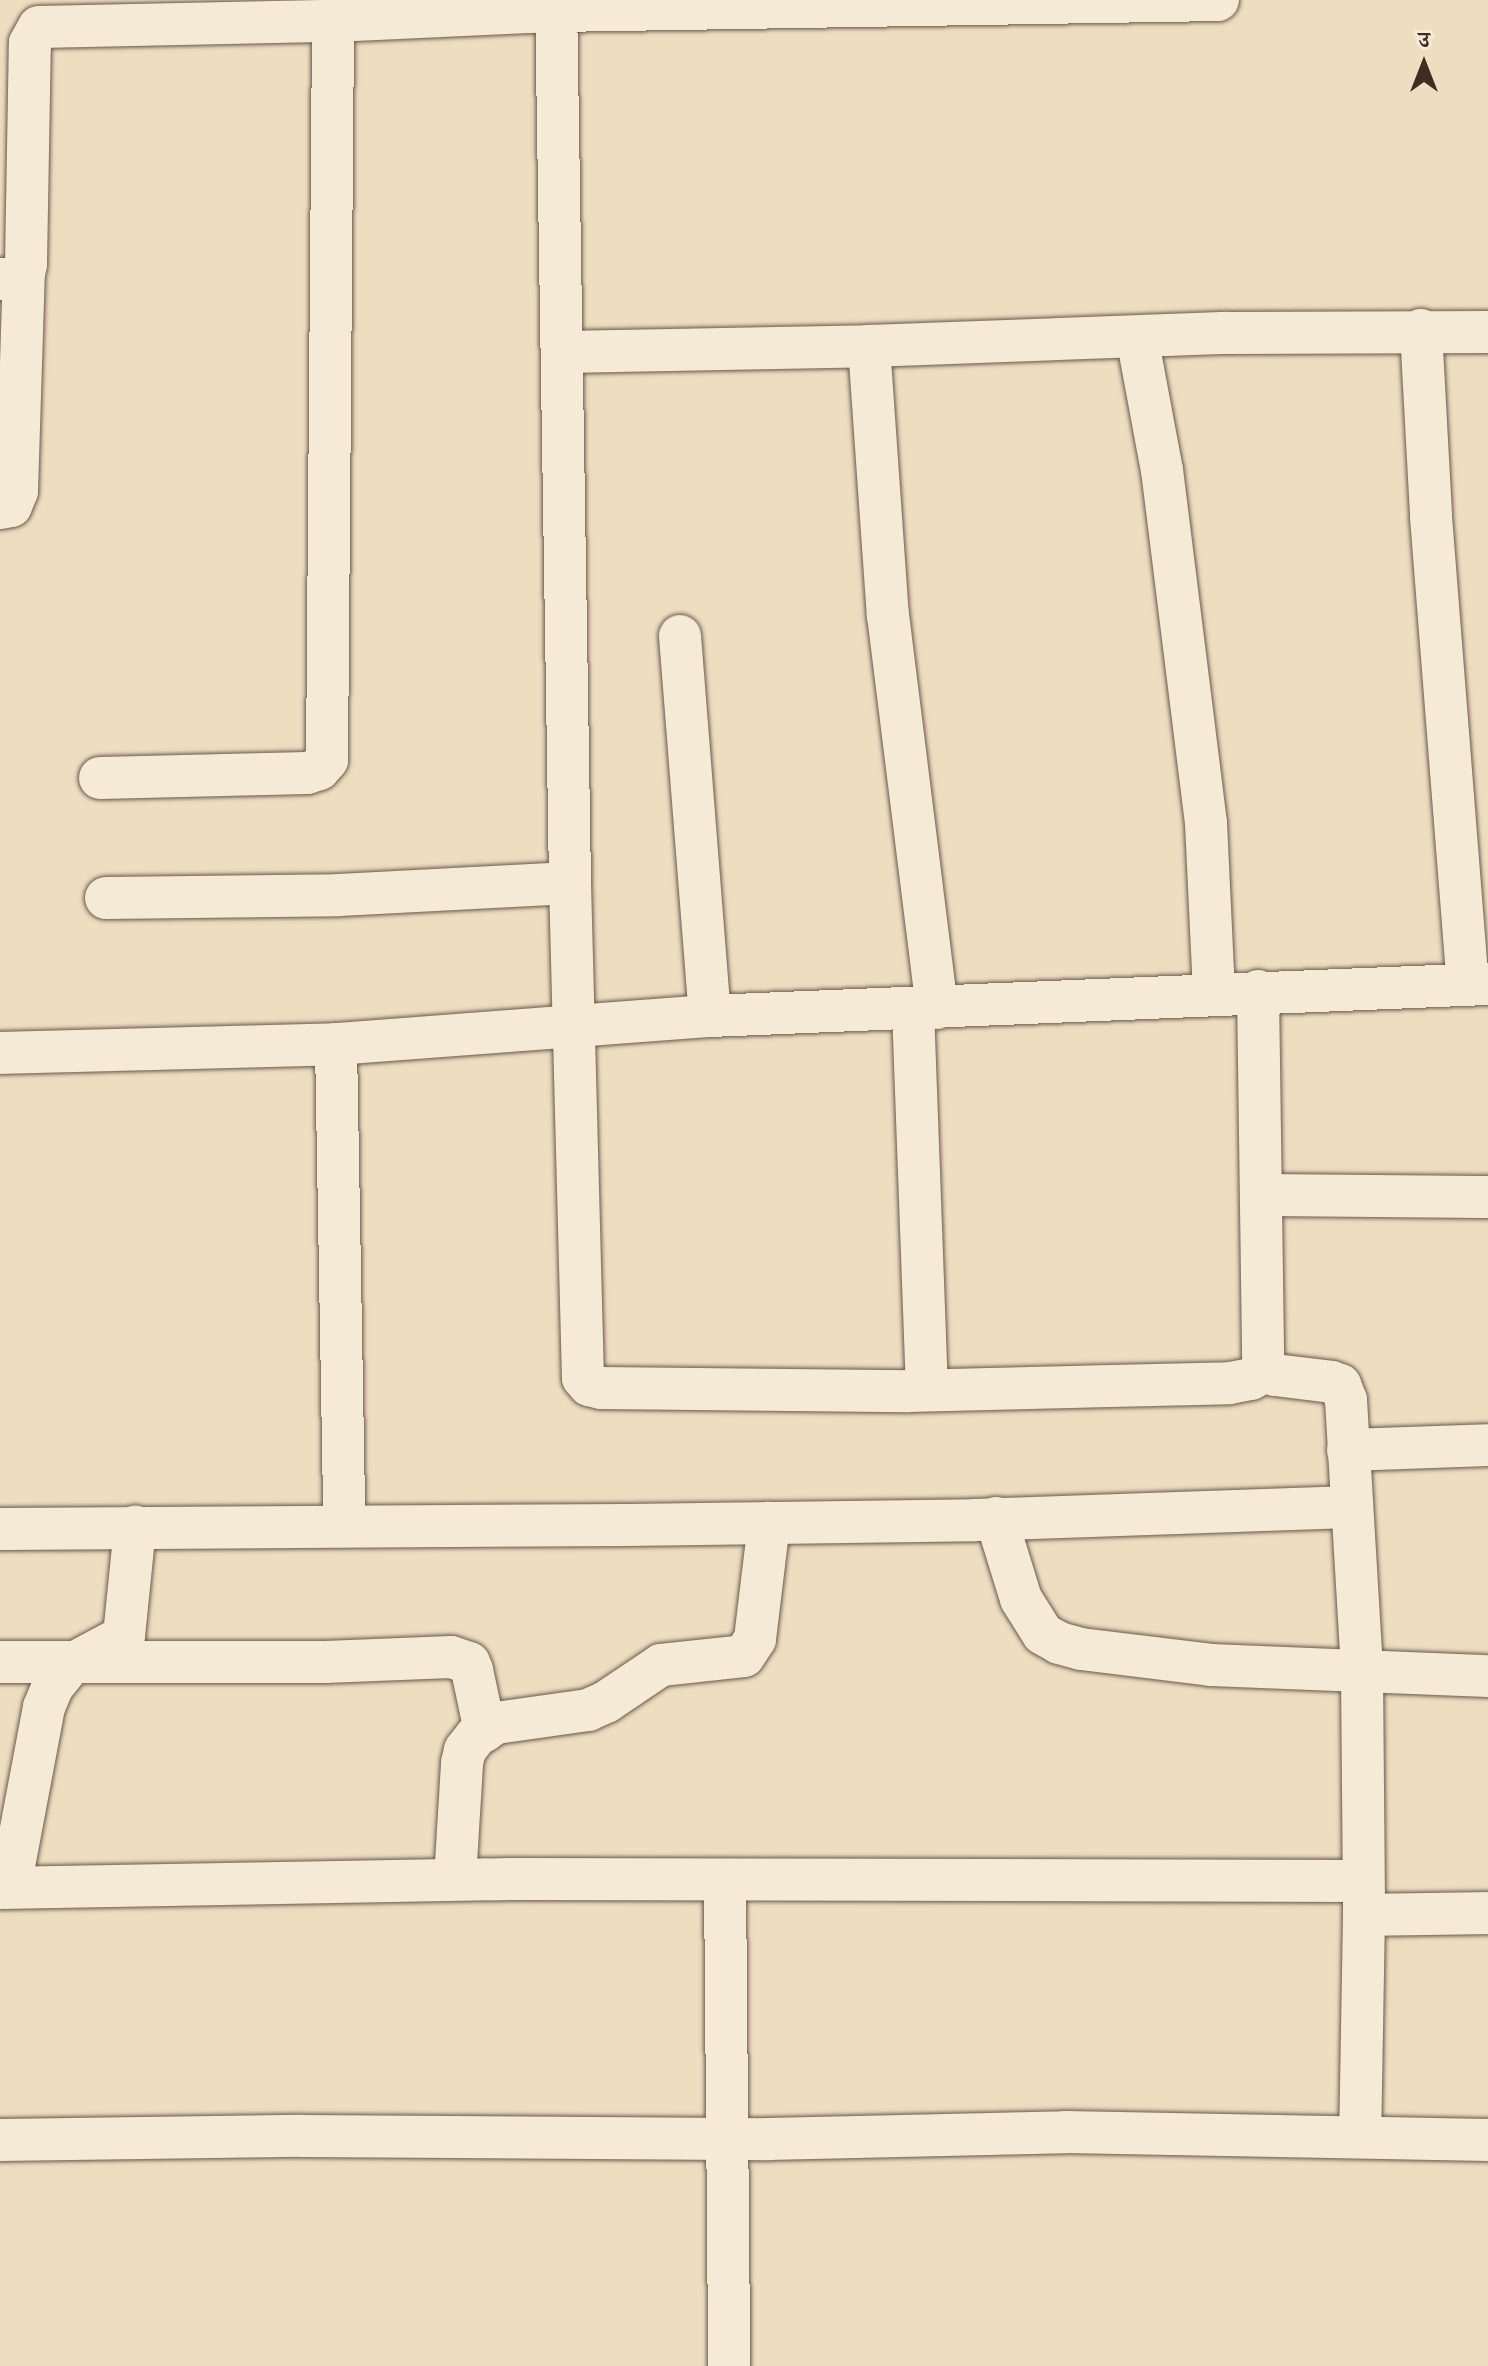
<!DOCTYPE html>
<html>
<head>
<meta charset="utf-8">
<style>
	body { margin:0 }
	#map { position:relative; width:1488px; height:2366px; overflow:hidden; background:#eedec0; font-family:Cardo,"Noto Serif Devanagari",serif }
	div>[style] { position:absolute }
	.roads { filter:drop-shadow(0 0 2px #6a584c) drop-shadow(0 0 2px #6a584c) }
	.minor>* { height:42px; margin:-21px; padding:0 21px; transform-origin:21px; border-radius:21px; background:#f4ead6 }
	span { translate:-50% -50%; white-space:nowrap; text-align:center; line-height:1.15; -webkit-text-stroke:6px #f4ead6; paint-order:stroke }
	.north { position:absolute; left:1384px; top:24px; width:80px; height:80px; -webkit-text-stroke:6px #f4ead6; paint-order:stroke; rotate:0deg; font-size:22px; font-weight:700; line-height:32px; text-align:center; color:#3e2c25 }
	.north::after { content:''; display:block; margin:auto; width:28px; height:36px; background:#3e2c25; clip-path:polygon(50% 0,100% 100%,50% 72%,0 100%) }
</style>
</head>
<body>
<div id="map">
	<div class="roads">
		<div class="minor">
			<i style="left:556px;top:0;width:883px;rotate:89.09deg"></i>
			<i style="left:570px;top:883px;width:495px;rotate:88.5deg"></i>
			<i style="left:583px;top:1378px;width:9px;rotate:49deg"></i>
			<i style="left:589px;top:1385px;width:12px;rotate:14deg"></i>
			<i style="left:601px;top:1388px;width:307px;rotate:0.6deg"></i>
			<i style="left:908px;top:1391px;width:322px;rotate:-1.4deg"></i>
			<i style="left:1230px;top:1383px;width:21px;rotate:-11deg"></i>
			<i style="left:1251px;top:1379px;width:18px;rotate:-29deg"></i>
			<i style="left:0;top:279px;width:17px"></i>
			<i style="left:17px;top:279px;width:9px;rotate:-41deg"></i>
			<i style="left:24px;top:273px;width:9px;rotate:-77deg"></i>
			<i style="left:26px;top:264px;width:221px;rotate:-89deg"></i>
			<i style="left:30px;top:43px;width:18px;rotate:-61deg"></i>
			<i style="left:39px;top:27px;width:294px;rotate:-1.2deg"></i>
			<i style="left:333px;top:21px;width:223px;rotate:-2.6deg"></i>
			<i style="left:556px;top:11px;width:662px;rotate:-0.95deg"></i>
			<i style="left:1421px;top:330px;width:187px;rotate:86.9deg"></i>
			<i style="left:1431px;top:517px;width:468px;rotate:85.5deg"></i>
			<i style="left:1137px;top:337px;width:135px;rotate:79.4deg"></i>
			<i style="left:1162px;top:470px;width:356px;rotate:82.9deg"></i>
			<i style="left:1206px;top:823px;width:170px;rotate:87.3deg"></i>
			<i style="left:869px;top:346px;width:270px;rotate:86deg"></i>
			<i style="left:888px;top:615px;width:396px;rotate:82.9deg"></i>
			<i style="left:564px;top:352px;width:305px;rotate:-1.1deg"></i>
			<i style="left:869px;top:346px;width:359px;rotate:-2.1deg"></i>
			<i style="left:1228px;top:333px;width:260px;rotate:-0.2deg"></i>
			<i style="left:0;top:508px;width:11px;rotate:-10deg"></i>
			<i style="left:11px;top:506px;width:16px;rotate:-68deg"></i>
			<i style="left:17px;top:491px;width:218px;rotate:-88.2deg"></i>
			<i style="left:680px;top:636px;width:381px;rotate:85.5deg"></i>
			<i style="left:100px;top:778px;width:207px;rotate:-1.4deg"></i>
			<i style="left:307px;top:773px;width:13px;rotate:-18deg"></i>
			<i style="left:319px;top:769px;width:12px;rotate:-48deg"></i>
			<i style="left:327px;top:760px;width:739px;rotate:-89.53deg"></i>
			<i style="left:106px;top:898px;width:233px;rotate:-0.7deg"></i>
			<i style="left:339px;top:895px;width:231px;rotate:-3deg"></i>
			<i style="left:1258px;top:991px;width:373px;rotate:89.2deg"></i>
			<i style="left:1263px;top:1364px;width:16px;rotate:43deg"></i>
			<i style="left:1275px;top:1375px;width:57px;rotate:7deg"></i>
			<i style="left:1332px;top:1382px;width:9px;rotate:21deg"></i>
			<i style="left:1340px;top:1385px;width:16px;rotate:68deg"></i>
			<i style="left:1346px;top:1400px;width:273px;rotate:86.6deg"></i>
			<i style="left:1362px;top:1673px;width:242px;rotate:89.5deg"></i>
			<i style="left:1364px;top:1915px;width:220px;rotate:91deg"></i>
			<i style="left:913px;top:1009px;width:381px;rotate:87.9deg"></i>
			<i style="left:336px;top:1044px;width:481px;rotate:89deg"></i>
			<i style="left:0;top:1053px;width:336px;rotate:-1.5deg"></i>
			<i style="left:336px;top:1044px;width:375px;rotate:-4.3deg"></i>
			<i style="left:710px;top:1016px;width:779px;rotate:-2.36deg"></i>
			<i style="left:1261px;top:1195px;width:227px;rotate:0.5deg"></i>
			<i style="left:1348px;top:1450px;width:140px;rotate:-2deg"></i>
			<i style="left:996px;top:1518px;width:85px;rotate:72.8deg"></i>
			<i style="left:1021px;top:1599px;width:41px;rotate:57.8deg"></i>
			<i style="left:1043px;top:1634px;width:18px;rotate:29deg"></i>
			<i style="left:1059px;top:1643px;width:23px;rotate:15deg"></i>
			<i style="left:1081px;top:1649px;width:131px;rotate:7deg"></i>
			<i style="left:1211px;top:1665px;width:277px;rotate:2.3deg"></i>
			<i style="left:0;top:1529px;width:627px;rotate:-0.37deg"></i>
			<i style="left:627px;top:1525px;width:348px;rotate:-0.8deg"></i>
			<i style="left:975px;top:1520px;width:376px;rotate:-2deg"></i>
			<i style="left:0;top:1662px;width:325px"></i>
			<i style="left:325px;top:1662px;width:126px;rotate:-2.3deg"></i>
			<i style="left:451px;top:1657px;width:19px;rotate:18deg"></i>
			<i style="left:469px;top:1663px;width:8px;rotate:67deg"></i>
			<i style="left:472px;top:1670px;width:62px;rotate:78deg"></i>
			<i style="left:455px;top:1879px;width:116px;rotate:-86.5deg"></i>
			<i style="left:462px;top:1763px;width:13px;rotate:-77deg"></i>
			<i style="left:465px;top:1750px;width:18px;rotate:-52deg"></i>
			<i style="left:476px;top:1736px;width:24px;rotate:-33deg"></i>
			<i style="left:496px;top:1723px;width:93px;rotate:-8deg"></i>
			<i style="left:588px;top:1710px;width:20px;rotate:-24deg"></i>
			<i style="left:606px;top:1702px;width:66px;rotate:-33.9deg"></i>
			<i style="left:661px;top:1665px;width:83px;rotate:-6.2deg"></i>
			<i style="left:744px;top:1656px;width:20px;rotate:-57deg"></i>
			<i style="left:755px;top:1639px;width:117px;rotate:-83.1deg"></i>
			<i style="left:725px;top:1881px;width:485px;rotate:89.5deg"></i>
			<i style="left:10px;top:1887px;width:183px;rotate:-79.3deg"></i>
			<i style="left:44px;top:1707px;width:23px;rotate:-67deg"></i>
			<i style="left:53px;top:1686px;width:27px;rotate:-51deg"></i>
			<i style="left:70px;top:1665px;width:61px;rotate:-28.2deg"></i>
			<i style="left:124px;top:1636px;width:110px;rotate:-84.2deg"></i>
			<i style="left:0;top:1888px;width:511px;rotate:-1.01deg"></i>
			<i style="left:511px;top:1879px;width:852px;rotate:0.13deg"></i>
			<i style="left:1364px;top:1915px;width:124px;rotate:-0.9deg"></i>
			<i style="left:0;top:2140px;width:302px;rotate:-0.8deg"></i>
			<i style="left:302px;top:2136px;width:466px;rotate:0.4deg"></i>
			<i style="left:768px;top:2139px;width:298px;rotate:-1.3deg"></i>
			<i style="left:1066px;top:2132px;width:422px;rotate:1.1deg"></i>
		</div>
	</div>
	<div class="north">उ</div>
</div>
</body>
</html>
